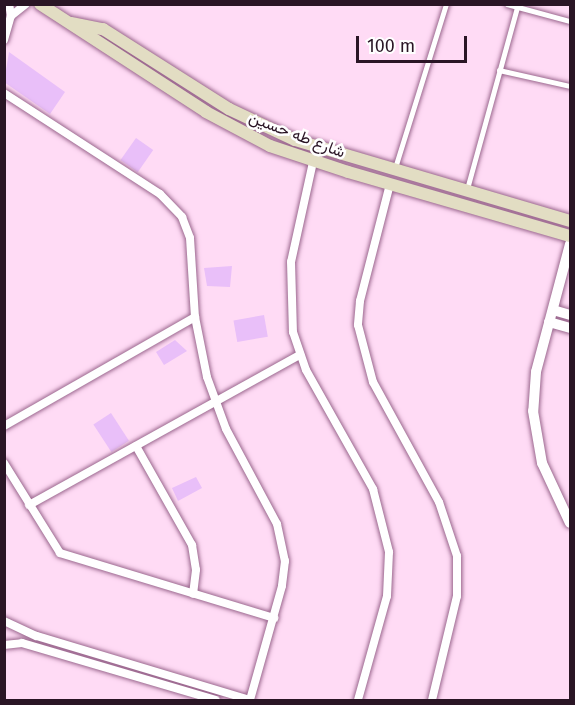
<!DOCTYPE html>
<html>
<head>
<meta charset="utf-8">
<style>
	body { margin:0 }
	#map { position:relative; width:575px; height:705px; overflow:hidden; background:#ffdbf5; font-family:"Fira Sans",Vazirmatn,sans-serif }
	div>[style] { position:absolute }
	.building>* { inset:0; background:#e9bff9; transform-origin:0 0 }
	.roads { filter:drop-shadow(0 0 2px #9b678e) drop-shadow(0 0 2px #9b678e) }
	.service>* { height:4.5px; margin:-2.25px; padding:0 2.25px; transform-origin:2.25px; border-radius:2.25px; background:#fff }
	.minor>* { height:8px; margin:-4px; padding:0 4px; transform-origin:4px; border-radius:4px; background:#fff }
	.tertiary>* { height:10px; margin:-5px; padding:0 5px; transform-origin:5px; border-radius:5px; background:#fff }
	.secondary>* { height:12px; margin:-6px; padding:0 6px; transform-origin:6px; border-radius:6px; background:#e2ddc3 }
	span { translate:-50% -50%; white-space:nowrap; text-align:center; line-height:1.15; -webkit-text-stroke:5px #fff; paint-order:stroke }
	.street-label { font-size:16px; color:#2a1525 }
	.frame { position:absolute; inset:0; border:6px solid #2a1525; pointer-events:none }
	.scale { position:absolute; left:356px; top:36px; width:111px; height:27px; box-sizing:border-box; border:3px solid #2a1525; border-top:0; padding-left:8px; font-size:18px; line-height:21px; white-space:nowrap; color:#2a1525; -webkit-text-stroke:4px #fff; paint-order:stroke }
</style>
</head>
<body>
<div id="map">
	<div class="building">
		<i style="clip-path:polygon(9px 52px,65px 92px,50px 114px,4px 82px)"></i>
		<i style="left:136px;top:138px;width:21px;height:27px;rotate:35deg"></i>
		<i style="clip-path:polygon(232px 266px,230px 287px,207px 286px,204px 268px)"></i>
		<i style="left:264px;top:315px;width:22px;height:31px;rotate:80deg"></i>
		<i style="clip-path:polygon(175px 340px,187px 351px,164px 365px,156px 352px)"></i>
		<i style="left:111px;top:413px;width:33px;height:21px;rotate:57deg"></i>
		<i style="clip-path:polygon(196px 477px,202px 488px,178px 501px,172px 488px)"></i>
	</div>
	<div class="roads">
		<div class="service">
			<i style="left:507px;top:4px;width:65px;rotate:15.1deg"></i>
			<i style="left:499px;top:70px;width:73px;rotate:12.7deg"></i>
			<i style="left:395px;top:168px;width:172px;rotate:-72.7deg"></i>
			<i style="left:467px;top:189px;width:192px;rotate:-74.6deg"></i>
		</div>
		<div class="minor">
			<i style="left:11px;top:16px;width:19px;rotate:-39deg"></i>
			<i style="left:4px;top:40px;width:25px;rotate:-74deg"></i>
			<i style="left:11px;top:16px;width:12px;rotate:-99deg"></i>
			<i style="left:4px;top:93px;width:186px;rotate:32.9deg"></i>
			<i style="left:160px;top:194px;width:32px;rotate:46deg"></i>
			<i style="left:182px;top:217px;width:22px;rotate:69deg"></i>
			<i style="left:190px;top:238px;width:79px;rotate:86.4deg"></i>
			<i style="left:195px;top:317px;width:61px;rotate:78.7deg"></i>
			<i style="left:207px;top:377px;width:55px;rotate:69.9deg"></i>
			<i style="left:226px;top:429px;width:108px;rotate:61.8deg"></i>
			<i style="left:277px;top:524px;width:38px;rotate:78deg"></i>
			<i style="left:285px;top:561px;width:25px;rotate:97deg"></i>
			<i style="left:282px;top:586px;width:118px;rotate:105.7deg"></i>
			<i style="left:250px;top:700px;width:223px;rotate:-163.3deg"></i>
			<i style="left:36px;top:636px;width:35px;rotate:-155deg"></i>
			<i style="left:313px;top:162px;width:102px;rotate:102.4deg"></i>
			<i style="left:291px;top:262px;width:70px;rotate:88.4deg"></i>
			<i style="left:293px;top:332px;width:40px;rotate:71.1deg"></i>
			<i style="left:306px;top:370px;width:137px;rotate:60.6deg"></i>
			<i style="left:373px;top:489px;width:65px;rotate:75.7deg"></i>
			<i style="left:389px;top:552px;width:44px;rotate:92.6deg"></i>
			<i style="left:387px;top:596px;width:108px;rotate:105.6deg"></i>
			<i style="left:390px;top:184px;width:121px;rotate:104.4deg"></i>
			<i style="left:360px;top:301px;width:24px;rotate:95deg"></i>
			<i style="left:358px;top:325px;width:59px;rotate:75.3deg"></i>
			<i style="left:373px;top:382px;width:137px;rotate:61.2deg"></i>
			<i style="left:439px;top:502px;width:57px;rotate:71.6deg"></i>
			<i style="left:457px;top:556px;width:40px;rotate:90deg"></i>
			<i style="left:457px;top:596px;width:107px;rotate:103.5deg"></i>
			<i style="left:4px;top:426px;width:220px;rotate:-29.7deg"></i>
			<i style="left:136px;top:446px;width:114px;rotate:60.5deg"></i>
			<i style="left:192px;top:545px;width:25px;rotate:81deg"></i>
			<i style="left:196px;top:570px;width:24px;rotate:97deg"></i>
			<i style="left:4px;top:463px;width:106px;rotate:58.1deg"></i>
			<i style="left:60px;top:553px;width:224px;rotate:16.9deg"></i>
			<i style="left:29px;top:505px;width:310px;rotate:-29deg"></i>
			<i style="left:4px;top:645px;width:18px;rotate:-6deg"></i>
			<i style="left:22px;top:643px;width:202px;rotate:16.4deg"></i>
		</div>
		<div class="tertiary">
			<i style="left:570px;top:244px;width:132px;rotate:104.9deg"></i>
			<i style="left:536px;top:372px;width:39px;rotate:94deg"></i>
			<i style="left:533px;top:411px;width:53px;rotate:80.2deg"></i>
			<i style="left:542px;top:463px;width:66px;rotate:65deg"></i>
			<i style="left:553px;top:310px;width:18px;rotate:16deg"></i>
			<i style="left:549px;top:322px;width:22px;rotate:16deg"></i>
		</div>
		<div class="secondary">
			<i style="left:40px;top:4px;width:198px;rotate:33deg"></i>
			<i style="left:206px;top:112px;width:72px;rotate:28deg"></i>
			<i style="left:270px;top:146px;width:82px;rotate:18.4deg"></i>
			<i style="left:348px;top:172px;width:231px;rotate:16.1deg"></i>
			<i style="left:71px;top:23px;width:33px;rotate:11deg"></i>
			<i style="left:103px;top:29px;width:149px;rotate:32.4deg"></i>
			<i style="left:229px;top:109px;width:73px;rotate:25.2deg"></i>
			<i style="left:295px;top:140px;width:287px;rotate:16.4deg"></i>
		</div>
	</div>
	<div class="street-label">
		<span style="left:297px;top:135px;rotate:21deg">شارع طه حسين</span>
	</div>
	<div class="frame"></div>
	<div class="scale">100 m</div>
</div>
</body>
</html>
